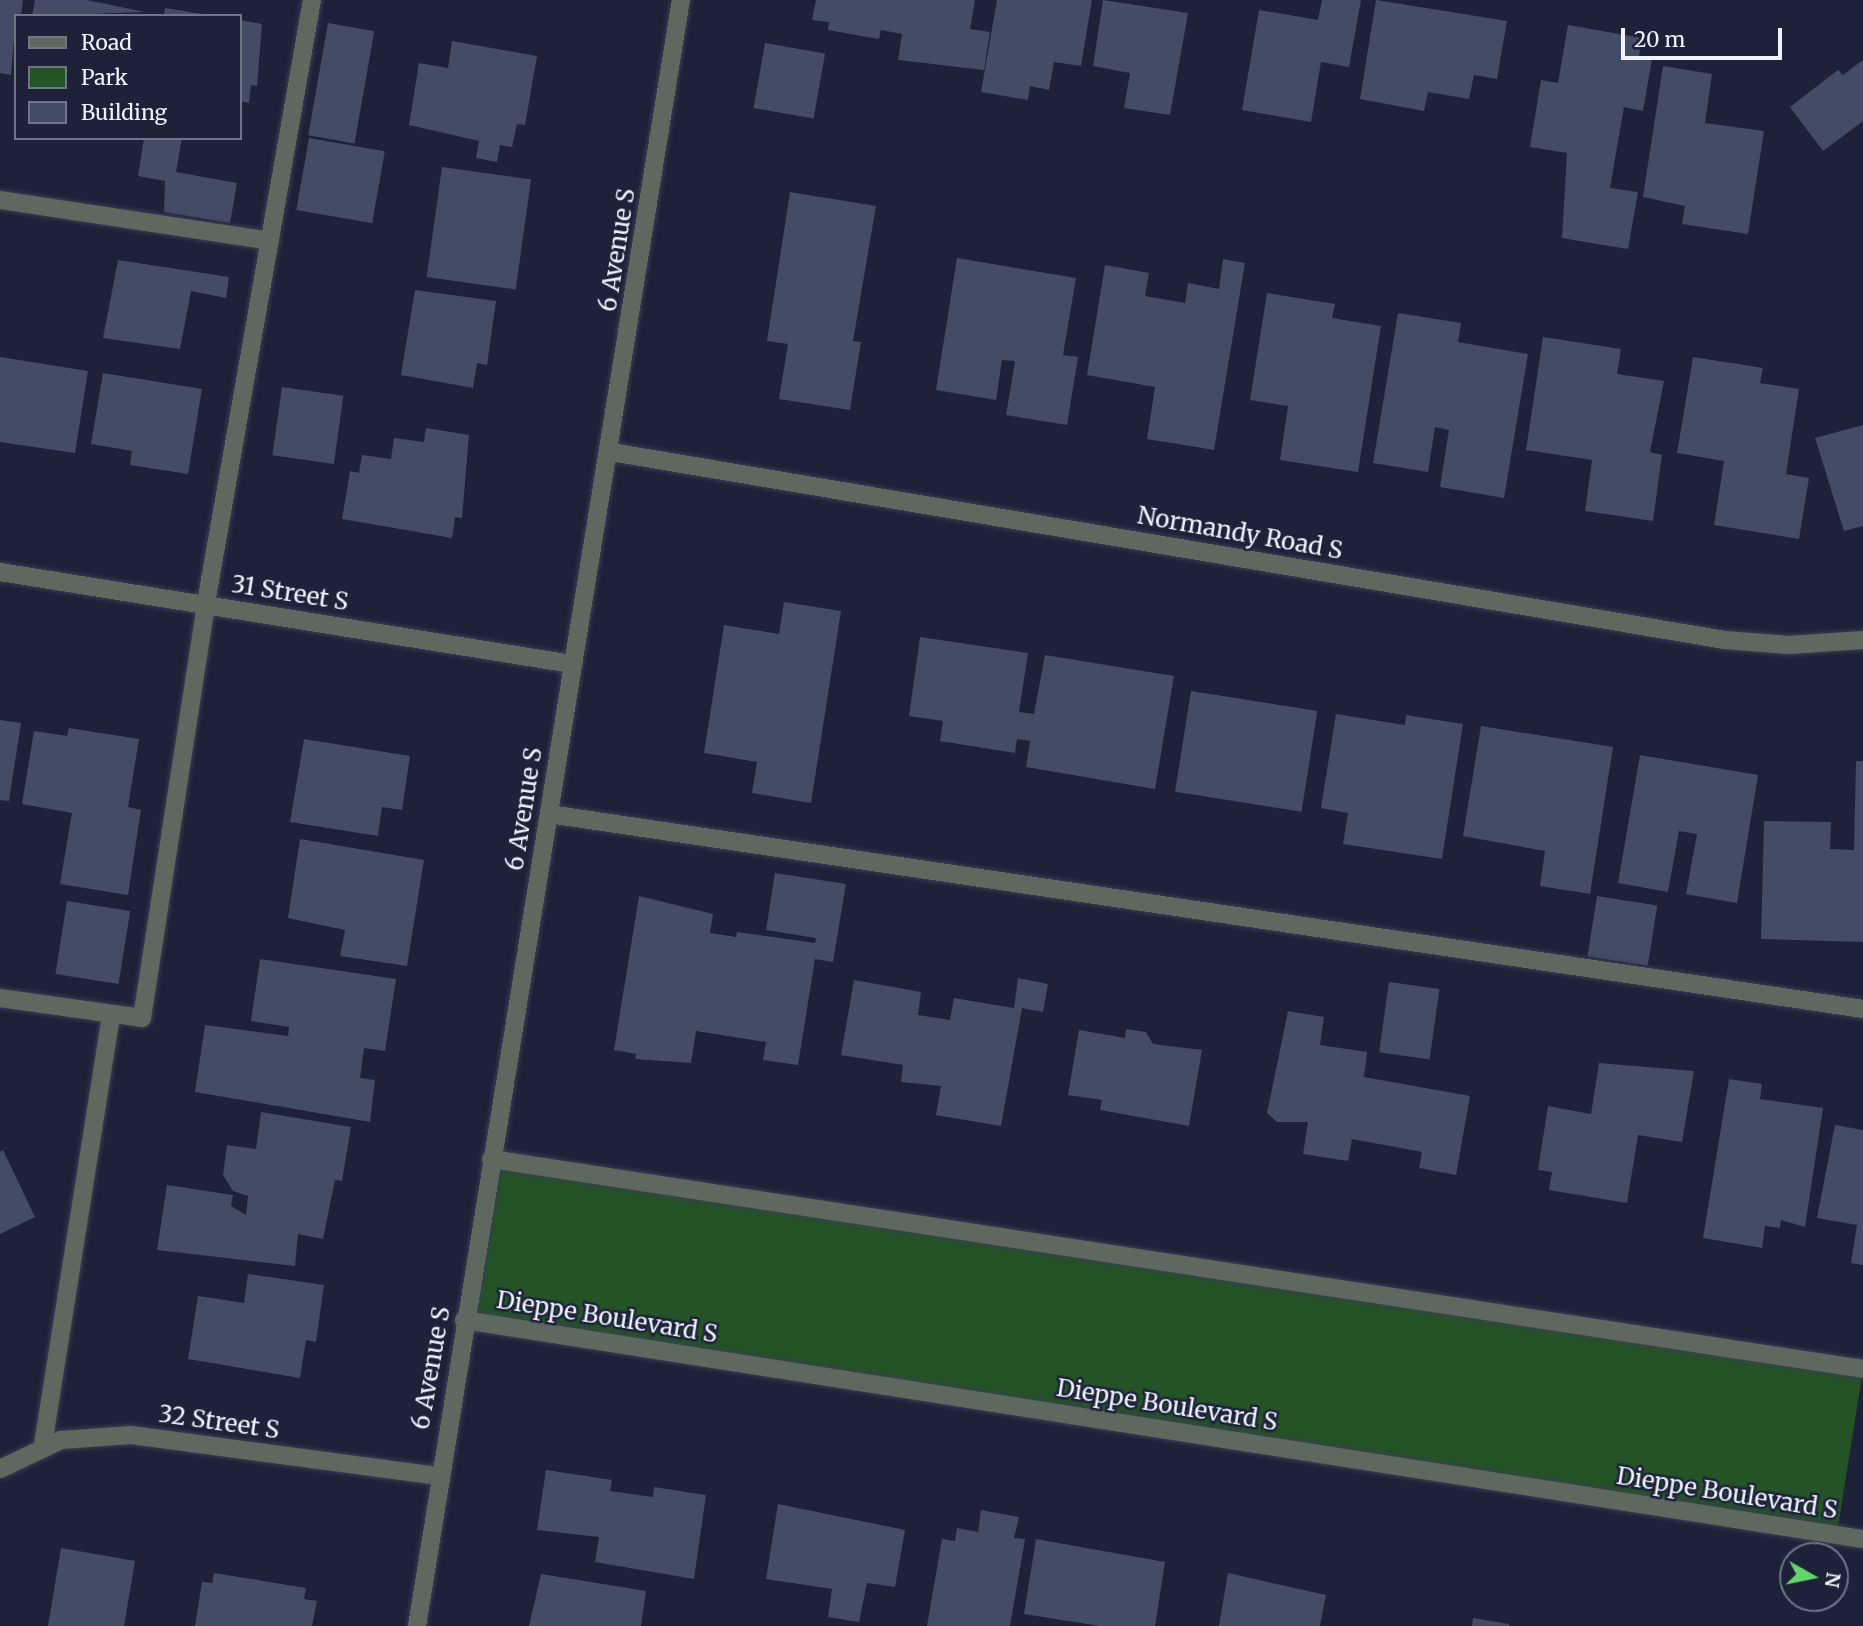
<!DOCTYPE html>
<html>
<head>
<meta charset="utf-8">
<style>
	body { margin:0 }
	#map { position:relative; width:1863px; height:1626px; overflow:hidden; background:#1d2239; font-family:Merriweather,serif }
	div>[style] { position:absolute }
	.green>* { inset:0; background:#245325; transform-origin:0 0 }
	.building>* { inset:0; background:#444b64; transform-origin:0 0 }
	.roads { filter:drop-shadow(0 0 2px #3a3f55) drop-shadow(0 0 2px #3a3f55) }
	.minor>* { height:18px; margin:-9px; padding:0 9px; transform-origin:9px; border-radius:9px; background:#5e685e }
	span { translate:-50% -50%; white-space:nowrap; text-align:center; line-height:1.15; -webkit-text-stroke:5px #1d2239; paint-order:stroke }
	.street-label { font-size:24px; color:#eff2ff }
	.legend { position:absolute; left:14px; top:14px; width:228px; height:126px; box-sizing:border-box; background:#1d2239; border:2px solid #717588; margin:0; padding:9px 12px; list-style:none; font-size:21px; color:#eff2ff }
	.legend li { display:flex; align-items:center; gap:14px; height:35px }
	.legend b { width:35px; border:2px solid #717588 }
	.north { position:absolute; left:1779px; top:1542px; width:70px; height:70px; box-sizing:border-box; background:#1d2239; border:2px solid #717588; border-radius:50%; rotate:99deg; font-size:19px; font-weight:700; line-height:28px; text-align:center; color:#eff2ff }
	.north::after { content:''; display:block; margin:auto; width:24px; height:32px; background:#64d468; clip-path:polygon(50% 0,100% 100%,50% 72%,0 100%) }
	.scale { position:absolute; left:1621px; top:28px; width:161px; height:32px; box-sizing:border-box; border:4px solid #eff2ff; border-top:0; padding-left:9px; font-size:21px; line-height:24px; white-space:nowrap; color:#eff2ff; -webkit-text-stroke:5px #1d2239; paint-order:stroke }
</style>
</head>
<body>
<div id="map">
	<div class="green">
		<i style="left:491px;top:1159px;width:1388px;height:163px;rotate:9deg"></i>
	</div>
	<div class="building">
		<i style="clip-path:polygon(0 0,23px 0,21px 16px,16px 16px,11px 75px,0 73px)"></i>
		<i style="clip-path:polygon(35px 0,87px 0,145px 12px,32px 16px)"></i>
		<i style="clip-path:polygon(816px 0,975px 0,970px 29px,990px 32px,984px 70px,898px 60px,902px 34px,881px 30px,879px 39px,828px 30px,829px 22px,812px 20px)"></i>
		<i style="clip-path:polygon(997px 0,1092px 0,1081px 66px,1054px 62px,1049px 90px,1030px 86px,1028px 100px,981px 92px)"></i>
		<i style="clip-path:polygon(1103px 0,1188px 13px,1170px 115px,1124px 108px,1130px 73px,1093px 66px)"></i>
		<i style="clip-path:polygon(1322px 0,1361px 0,1349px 67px,1321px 62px,1311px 122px,1242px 110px,1259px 10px,1318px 20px)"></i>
		<i style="clip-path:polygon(1376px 0,1507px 21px,1497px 79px,1474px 75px,1469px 99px,1428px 92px,1424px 111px,1360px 99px)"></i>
		<i style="clip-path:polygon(165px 8px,202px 14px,202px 16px,164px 16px)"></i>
		<i style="clip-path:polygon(240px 20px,262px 24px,257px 86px,251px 85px,249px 103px,240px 101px)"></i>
		<i style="left:328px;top:23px;width:47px;height:114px;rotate:10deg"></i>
		<i style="clip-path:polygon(1568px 25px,1642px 38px,1639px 57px,1652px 59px,1643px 111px,1624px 107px,1610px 188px,1638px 192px,1628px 249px,1562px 238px,1567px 153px,1530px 147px,1541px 80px,1558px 83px)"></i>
		<i style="clip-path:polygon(452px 41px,537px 56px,525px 125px,517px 124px,512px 147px,500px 145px,497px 162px,476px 158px,479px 141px,409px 125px,419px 63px,448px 68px)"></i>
		<i style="left:765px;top:43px;width:61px;height:66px;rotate:10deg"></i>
		<i style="clip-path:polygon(1863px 60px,1863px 121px,1823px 151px,1790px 107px,1838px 70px,1843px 75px)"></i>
		<i style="clip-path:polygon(1663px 66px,1712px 74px,1705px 123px,1764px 131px,1748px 234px,1682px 224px,1685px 206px,1643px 197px)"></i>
		<i style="clip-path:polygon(144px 138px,182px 138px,176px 172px,237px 183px,230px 223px,164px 212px,165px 181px,138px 176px)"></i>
		<i style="left:309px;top:138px;width:77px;height:73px;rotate:10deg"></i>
		<i style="left:442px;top:167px;width:90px;height:111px;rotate:8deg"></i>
		<i style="clip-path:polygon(790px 192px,876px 206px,853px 341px,861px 342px,850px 410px,779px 399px,788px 344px,767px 341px)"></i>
		<i style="clip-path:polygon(957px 258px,1076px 278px,1063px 355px,1078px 357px,1067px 425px,1006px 415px,1015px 361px,1002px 360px,996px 400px,936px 390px)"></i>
		<i style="clip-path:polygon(1223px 259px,1245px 263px,1214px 450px,1147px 439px,1155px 387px,1087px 375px,1105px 265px,1149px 273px,1145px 296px,1185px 303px,1188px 283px,1219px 289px)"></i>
		<i style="clip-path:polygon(118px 260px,229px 277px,226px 298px,191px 291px,180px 349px,103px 338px)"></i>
		<i style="clip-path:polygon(415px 290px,496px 301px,487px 365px,477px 363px,473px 388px,401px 375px)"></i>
		<i style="clip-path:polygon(1267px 293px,1335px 304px,1332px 318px,1381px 326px,1358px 472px,1280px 460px,1288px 406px,1250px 400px)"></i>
		<i style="clip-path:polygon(1398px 313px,1461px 323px,1458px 342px,1528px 354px,1504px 498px,1440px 487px,1449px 430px,1435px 427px,1428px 472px,1373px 463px)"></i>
		<i style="clip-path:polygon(1543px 337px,1621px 349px,1617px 374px,1664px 381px,1650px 452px,1662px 455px,1653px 521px,1585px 511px,1592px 460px,1526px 450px)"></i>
		<i style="clip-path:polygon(0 357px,88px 371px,75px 453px,0 442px)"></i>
		<i style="clip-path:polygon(1693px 357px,1763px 368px,1760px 383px,1799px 389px,1786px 474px,1809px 478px,1799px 539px,1714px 525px,1724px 461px,1677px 453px)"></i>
		<i style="clip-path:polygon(103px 373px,202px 389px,188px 474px,130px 465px,132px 451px,91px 444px)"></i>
		<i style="left:282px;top:387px;width:62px;height:69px;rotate:8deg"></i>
		<i style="clip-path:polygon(1863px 425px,1863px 526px,1844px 531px,1815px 438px)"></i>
		<i style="clip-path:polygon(426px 428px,469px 435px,462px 518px,455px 517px,452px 538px,342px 519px,350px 471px,359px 473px,362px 455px,391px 459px,394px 438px,424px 442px)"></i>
		<i style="clip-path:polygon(784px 602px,841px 611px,811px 803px,752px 793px,757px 762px,704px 753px,724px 625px,779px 634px)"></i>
		<i style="clip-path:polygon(920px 637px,1028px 653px,1019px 712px,1034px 714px,1045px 655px,1174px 676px,1155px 789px,1026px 767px,1030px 741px,1017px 739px,1015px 753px,940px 741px,943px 721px,909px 716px)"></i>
		<i style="left:1191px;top:691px;width:128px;height:102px;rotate:9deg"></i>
		<i style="clip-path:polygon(1336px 714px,1405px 725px,1406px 715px,1463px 724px,1442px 859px,1343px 844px,1348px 813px,1321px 808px)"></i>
		<i style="clip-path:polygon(0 720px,21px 723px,9px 801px,0 800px)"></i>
		<i style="clip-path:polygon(1481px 726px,1613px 747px,1590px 894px,1540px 886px,1545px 851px,1463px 836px)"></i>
		<i style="clip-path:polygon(69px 728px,139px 739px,128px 807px,141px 810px,128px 895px,60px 884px,72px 813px,22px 804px,34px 731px,67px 736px)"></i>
		<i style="clip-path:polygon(304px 739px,410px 756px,402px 810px,382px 807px,378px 836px,290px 822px)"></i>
		<i style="clip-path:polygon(1640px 755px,1758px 775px,1737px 903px,1686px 894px,1697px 834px,1679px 831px,1668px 892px,1618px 883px)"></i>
		<i style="clip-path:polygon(1856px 761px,1863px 761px,1863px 942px,1761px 939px,1764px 821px,1831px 822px,1830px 849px,1854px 850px)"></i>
		<i style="clip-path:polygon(300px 839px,424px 860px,407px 966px,340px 956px,345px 930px,288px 918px)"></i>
		<i style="clip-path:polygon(775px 873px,846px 884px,833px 962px,815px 959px,798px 1065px,763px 1060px,766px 1042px,696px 1031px,691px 1063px,635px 1059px,636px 1054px,614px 1050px,639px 896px,713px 914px,710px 933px,736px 937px,737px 932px,815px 943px,816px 938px,766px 930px)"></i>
		<i style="left:1597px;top:896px;width:61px;height:61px;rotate:9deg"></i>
		<i style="left:67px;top:901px;width:64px;height:74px;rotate:9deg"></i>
		<i style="clip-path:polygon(260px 959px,396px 979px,385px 1051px,364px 1048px,360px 1078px,375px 1080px,370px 1122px,195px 1092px,205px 1025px,288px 1036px,289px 1027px,251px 1021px)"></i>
		<i style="clip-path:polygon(1018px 978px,1048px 984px,1043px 1012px,1022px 1008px,1001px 1126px,936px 1115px,941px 1086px,901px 1082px,903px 1065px,841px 1055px,854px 980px,921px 992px,918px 1015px,950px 1020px,954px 998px,1014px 1008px)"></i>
		<i style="left:1389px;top:982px;width:51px;height:71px;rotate:8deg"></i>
		<i style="clip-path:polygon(1288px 1011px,1324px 1017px,1320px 1045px,1367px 1052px,1364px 1077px,1470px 1096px,1456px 1175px,1419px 1168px,1422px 1152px,1352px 1139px,1348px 1161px,1303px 1154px,1308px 1122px,1277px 1122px,1267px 1113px)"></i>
		<i style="clip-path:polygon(1126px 1029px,1146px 1032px,1153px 1044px,1202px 1050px,1189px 1126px,1100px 1110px,1102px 1100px,1068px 1095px,1079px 1030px,1125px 1038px)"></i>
		<i style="clip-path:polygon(1599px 1063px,1694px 1071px,1682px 1142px,1638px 1135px,1627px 1203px,1549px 1190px,1552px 1172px,1538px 1170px,1548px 1106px,1591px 1114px)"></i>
		<i style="clip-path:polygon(1729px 1079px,1762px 1084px,1760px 1099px,1823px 1108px,1805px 1227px,1781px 1220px,1780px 1228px,1765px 1226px,1762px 1248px,1703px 1238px)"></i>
		<i style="clip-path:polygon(261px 1112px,351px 1127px,342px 1181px,335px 1180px,323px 1239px,298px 1234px,295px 1266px,157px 1250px,167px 1185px,233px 1195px,231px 1206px,246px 1215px,248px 1196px,233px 1191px,223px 1175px,227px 1145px,256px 1149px)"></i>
		<i style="clip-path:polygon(1835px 1125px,1863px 1130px,1863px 1265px,1851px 1263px,1857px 1225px,1817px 1218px)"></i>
		<i style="clip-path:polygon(3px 1150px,35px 1217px,0 1234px,0 1152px)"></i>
		<i style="clip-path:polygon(248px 1274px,324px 1285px,316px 1342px,306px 1340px,300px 1378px,188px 1359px,198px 1296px,244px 1303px)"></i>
		<i style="clip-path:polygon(546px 1470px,612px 1480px,610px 1491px,653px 1497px,654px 1487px,706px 1495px,694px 1579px,595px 1562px,599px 1537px,537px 1530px)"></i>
		<i style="clip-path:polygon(778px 1504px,905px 1530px,895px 1587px,867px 1583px,859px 1622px,828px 1617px,832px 1589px,766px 1579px)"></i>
		<i style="clip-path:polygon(981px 1510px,1019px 1517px,1014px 1538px,1025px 1539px,1010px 1626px,927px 1626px,942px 1539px,955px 1541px,957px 1528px,978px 1532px)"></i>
		<i style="clip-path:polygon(1036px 1539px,1165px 1562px,1155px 1626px,1100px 1626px,1024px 1614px)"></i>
		<i style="clip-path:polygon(61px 1548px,135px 1561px,124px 1626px,48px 1626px)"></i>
		<i style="clip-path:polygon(214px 1573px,306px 1588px,304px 1599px,317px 1601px,312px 1626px,195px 1626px,202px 1582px,212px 1583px)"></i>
		<i style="clip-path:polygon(1228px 1573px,1326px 1595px,1320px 1626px,1219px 1626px)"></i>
		<i style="clip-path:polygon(541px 1574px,646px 1591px,641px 1626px,529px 1626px)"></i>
		<i style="clip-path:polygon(1473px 1618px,1509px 1624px,1509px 1626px,1472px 1626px)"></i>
	</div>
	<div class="roads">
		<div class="minor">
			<i style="left:0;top:200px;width:273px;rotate:8.6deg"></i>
			<i style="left:611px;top:452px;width:1130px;rotate:9.58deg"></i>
			<i style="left:1725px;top:640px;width:64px;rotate:4.5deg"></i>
			<i style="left:1789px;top:645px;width:74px;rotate:-3.9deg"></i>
			<i style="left:0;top:572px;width:579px;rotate:9.14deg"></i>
			<i style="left:549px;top:814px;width:1328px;rotate:8.44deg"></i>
			<i style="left:0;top:998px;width:143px;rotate:8deg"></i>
			<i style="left:142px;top:1018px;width:420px;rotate:-81.2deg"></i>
			<i style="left:206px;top:603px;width:612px;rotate:-80.03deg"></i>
			<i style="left:491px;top:1159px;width:1388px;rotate:8.7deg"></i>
			<i style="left:464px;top:1320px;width:1416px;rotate:8.9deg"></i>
			<i style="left:43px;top:1445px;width:436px;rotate:-81deg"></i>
			<i style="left:0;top:1469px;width:68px;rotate:-25.4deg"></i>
			<i style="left:61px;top:1440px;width:70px;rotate:-4.1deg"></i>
			<i style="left:131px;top:1435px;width:309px;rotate:7.6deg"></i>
			<i style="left:417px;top:1626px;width:1647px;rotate:-80.78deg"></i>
		</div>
	</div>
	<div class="street-label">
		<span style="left:617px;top:250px;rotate:-81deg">6 Avenue S</span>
		<span style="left:1240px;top:533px;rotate:10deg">Normandy Road S</span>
		<span style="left:290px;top:593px;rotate:9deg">31 Street S</span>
		<span style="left:524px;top:809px;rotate:-81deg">6 Avenue S</span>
		<span style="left:607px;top:1317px;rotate:9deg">Dieppe Boulevard S</span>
		<span style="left:431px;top:1368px;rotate:-80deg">6 Avenue S</span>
		<span style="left:1167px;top:1405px;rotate:9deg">Dieppe Boulevard S</span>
		<span style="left:219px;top:1422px;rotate:8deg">32 Street S</span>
		<span style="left:1727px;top:1493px;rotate:9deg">Dieppe Boulevard S</span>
	</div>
	<ul class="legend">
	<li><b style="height:9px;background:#5e685e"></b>Road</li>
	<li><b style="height:19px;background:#245325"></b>Park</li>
	<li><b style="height:19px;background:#444b64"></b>Building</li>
	</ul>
	<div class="north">N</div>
	<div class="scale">20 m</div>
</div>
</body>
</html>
